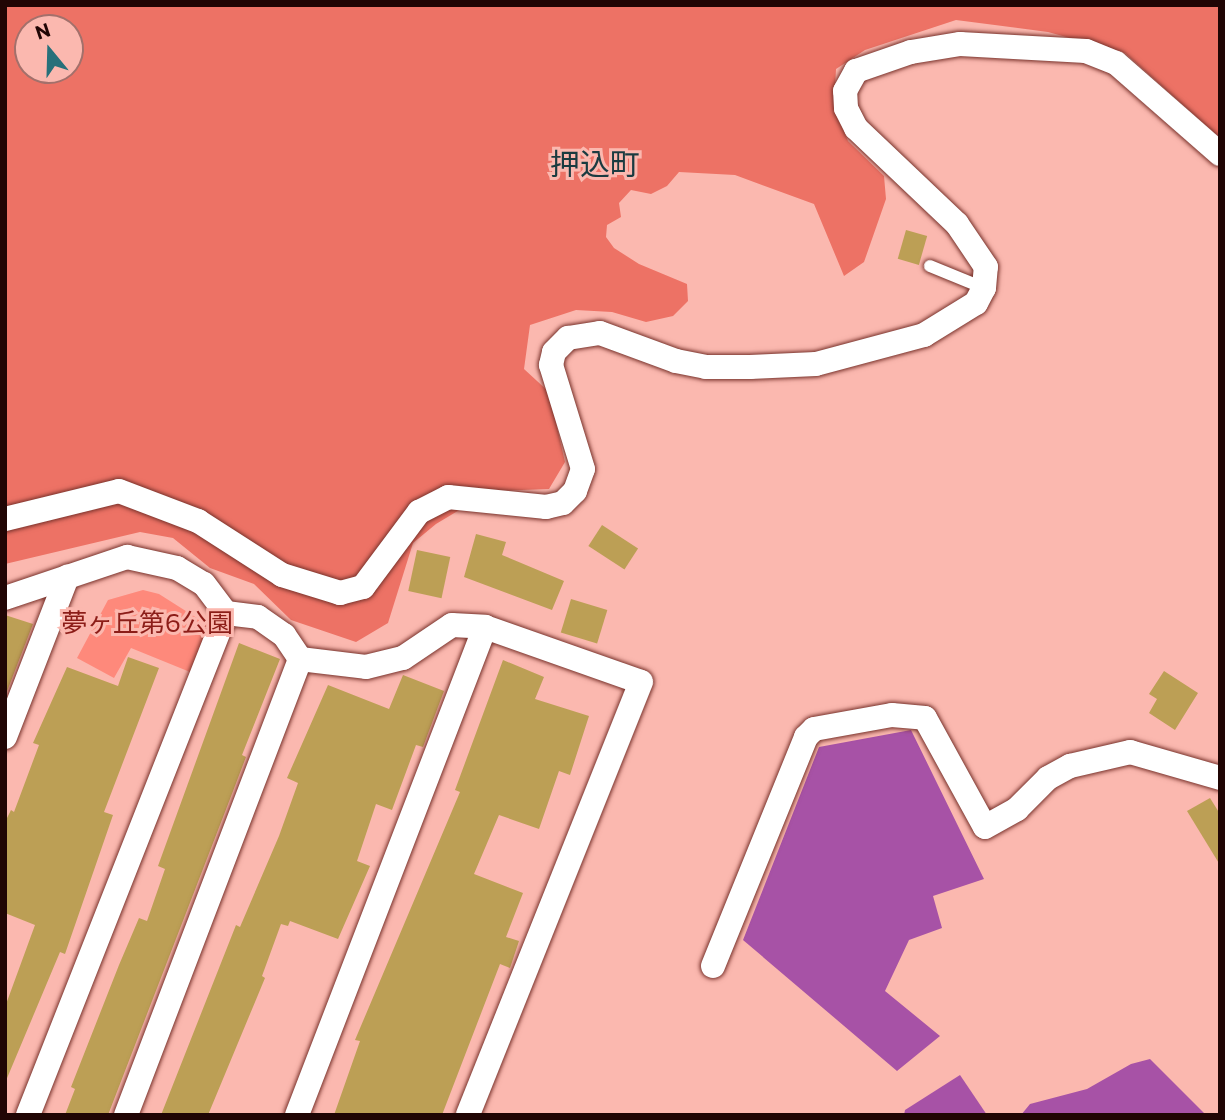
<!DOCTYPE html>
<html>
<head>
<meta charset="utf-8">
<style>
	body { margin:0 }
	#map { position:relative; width:1225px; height:1120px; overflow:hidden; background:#fbb8af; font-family:Commissioner,"Noto Sans JP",sans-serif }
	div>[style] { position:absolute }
	.green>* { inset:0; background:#fe897b }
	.forest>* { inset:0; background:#ed7265 }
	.water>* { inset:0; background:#a752a6 }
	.building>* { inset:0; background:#bc9f55; transform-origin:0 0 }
	.roads { filter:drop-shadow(0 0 2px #78322b) drop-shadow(0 0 2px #78322b) }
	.lane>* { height:12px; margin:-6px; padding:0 6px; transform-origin:6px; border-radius:6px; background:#fff }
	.street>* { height:24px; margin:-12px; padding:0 12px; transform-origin:12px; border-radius:12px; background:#fff }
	span { translate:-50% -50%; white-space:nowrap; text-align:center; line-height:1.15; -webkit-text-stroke:6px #fbb8af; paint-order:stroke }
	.park-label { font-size:26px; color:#8c1d18 }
	.quarter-label { font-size:30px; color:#1a3b40 }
	.frame { position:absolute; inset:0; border:7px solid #200504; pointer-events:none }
	.north { position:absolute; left:14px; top:14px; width:70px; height:70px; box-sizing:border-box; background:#fbb8af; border:2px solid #a3706b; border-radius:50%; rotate:341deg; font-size:19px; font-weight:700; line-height:28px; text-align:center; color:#200504 }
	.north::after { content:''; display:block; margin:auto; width:24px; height:32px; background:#27707a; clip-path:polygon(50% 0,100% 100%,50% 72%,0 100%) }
</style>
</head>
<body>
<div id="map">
	<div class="green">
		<i style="clip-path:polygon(143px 590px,159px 594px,211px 627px,195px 674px,131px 648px,114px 678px,77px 658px,108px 600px)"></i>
	</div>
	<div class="forest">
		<i style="clip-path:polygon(evenodd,5px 5px,1220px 5px,1220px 138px,1125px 53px,1048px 32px,956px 20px,865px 50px,836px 69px,834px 107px,848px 141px,884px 176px,886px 199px,864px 262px,844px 276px,814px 204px,735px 175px,679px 172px,667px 186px,651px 194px,631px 190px,619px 203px,621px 217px,607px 225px,606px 237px,614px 248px,639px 264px,687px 284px,688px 301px,673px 316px,646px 322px,612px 312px,576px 310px,530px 325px,524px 369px,549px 392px,565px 462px,549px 489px,491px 491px,436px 524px,413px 543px,388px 623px,356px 642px,291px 620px,254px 584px,210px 568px,173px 538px,140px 532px,5px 564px,5px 5px,28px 28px,70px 28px,70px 70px,28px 70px,28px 28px)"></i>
	</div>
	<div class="water">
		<i style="clip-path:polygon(911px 730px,984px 879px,933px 896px,942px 928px,909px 940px,885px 991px,940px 1036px,897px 1071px,743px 940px,819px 747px)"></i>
		<i style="clip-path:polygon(1150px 1059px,1206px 1115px,1021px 1115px,1030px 1104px,1087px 1089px,1131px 1064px)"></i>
		<i style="clip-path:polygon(960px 1075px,987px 1115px,904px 1115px,905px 1110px)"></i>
	</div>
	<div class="building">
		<i style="left:906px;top:230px;width:22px;height:30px;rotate:16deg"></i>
		<i style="left:602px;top:525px;width:43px;height:25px;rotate:33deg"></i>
		<i style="clip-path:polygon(476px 534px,506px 542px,502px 555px,564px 581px,552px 610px,464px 577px)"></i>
		<i style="left:417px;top:550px;width:34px;height:42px;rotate:12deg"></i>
		<i style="left:571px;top:599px;width:38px;height:35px;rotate:17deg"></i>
		<i style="clip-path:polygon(5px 615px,33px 624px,6px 694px,5px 694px)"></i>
		<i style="clip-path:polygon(239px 643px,280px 659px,242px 755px,246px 757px,230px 799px,108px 1115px,65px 1115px,75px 1089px,71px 1087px,119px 965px,139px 918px,147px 921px,165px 869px,158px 866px)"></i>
		<i style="clip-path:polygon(128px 657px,159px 668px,104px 812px,113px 815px,65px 954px,60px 952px,5px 1083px,5px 1007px,35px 925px,5px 913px,5px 822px,11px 810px,14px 812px,39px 745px,33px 743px,67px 667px,118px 686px)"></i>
		<i style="clip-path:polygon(503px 660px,544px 677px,535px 699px,589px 716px,570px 775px,559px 771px,539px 829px,499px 815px,474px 874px,523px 893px,506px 937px,519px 941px,510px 968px,500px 964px,442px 1115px,334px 1115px,360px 1041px,355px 1040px,460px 792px,455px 790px)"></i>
		<i style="clip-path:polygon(1164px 671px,1198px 693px,1175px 730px,1149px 713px,1157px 699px,1149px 694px)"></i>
		<i style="clip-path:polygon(403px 675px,444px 691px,423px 747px,416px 745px,392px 810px,376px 804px,357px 861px,370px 866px,338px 939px,290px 921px,288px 926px,281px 924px,262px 976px,265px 978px,208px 1115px,161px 1115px,236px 925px,240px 927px,279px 836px,298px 783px,287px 778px,328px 685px,389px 709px)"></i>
		<i style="clip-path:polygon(1210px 798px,1220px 814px,1220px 865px,1187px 811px)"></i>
	</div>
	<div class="roads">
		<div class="lane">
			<i style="left:930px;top:266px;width:58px;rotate:22.2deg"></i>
		</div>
		<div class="street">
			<i style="left:5px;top:519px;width:117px;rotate:-13.8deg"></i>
			<i style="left:119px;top:491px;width:85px;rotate:20.8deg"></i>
			<i style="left:198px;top:521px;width:100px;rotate:32.7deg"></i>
			<i style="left:282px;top:575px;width:61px;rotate:17.2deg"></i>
			<i style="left:340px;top:593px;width:24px;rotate:-15deg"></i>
			<i style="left:363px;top:587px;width:94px;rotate:-53.3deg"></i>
			<i style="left:419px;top:512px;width:33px;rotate:-27deg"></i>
			<i style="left:448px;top:497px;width:99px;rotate:5.8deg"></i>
			<i style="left:546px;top:507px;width:17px;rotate:-13deg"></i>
			<i style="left:563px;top:503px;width:17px;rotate:-45deg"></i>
			<i style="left:575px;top:491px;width:23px;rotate:-70deg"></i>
			<i style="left:583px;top:469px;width:109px;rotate:-107.1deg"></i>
			<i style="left:551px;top:365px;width:13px;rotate:-77deg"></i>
			<i style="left:554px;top:352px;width:20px;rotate:-45deg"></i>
			<i style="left:568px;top:338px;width:32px;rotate:-9deg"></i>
			<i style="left:600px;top:333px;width:81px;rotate:20.2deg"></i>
			<i style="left:676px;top:361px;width:31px;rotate:11deg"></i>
			<i style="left:706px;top:367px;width:44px"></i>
			<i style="left:750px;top:367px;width:66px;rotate:-2.6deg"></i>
			<i style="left:816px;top:364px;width:112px;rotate:-15deg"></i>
			<i style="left:924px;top:335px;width:61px;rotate:-31.6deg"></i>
			<i style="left:976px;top:303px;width:17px;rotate:-62deg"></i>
			<i style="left:984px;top:288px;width:21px;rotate:-85deg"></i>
			<i style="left:986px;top:267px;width:52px;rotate:-124deg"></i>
			<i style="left:957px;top:224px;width:139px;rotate:-136.5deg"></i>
			<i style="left:856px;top:128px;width:22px;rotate:-117deg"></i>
			<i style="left:846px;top:108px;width:17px;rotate:-93deg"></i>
			<i style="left:845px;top:91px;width:23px;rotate:-61deg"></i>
			<i style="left:856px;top:71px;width:58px;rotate:-19.1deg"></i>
			<i style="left:911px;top:52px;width:50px;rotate:-9.3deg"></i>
			<i style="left:960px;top:44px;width:126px;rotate:3.2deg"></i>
			<i style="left:1086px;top:51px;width:32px;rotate:22deg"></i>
			<i style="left:1116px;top:63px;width:138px;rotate:41.2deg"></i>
			<i style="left:5px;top:598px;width:129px;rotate:-18.6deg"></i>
			<i style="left:127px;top:557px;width:51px;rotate:12.4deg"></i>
			<i style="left:177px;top:568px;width:31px;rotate:31deg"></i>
			<i style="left:204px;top:584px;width:36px;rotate:53deg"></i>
			<i style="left:226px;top:613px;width:32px;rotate:7deg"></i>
			<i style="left:258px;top:617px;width:32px;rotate:35deg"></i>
			<i style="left:284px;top:635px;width:29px;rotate:56deg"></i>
			<i style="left:300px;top:659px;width:66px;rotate:6.9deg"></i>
			<i style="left:366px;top:667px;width:38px;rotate:-14deg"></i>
			<i style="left:403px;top:658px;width:59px;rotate:-34deg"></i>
			<i style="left:452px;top:625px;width:33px;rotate:3deg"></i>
			<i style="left:485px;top:627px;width:165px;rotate:19.4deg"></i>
			<i style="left:641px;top:682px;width:466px;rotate:111.8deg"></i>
			<i style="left:5px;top:737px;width:172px;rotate:-68.8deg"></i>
			<i style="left:713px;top:966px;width:247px;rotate:-67.9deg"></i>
			<i style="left:806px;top:737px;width:11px;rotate:-45deg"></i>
			<i style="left:814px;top:729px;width:79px;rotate:-10.2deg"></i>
			<i style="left:892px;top:715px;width:33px;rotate:5deg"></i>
			<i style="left:925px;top:718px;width:124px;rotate:61.2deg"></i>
			<i style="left:985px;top:827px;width:37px;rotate:-29deg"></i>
			<i style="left:1017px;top:809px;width:44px;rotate:-45deg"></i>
			<i style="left:1048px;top:778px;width:25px;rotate:-29deg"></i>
			<i style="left:1070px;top:766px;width:62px;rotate:-13.1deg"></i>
			<i style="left:1130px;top:752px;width:94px;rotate:16.1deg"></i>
			<i style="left:28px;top:1115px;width:540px;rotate:-68.47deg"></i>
			<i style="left:126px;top:1115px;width:488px;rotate:-69.1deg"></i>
			<i style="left:297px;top:1115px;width:523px;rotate:-68.93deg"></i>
		</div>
	</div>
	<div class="park-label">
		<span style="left:147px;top:622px">夢ヶ丘第6公園</span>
	</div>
	<div class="quarter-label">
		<span style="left:595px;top:163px">押込町</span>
	</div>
	<div class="frame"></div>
	<div class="north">N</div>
</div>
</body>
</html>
